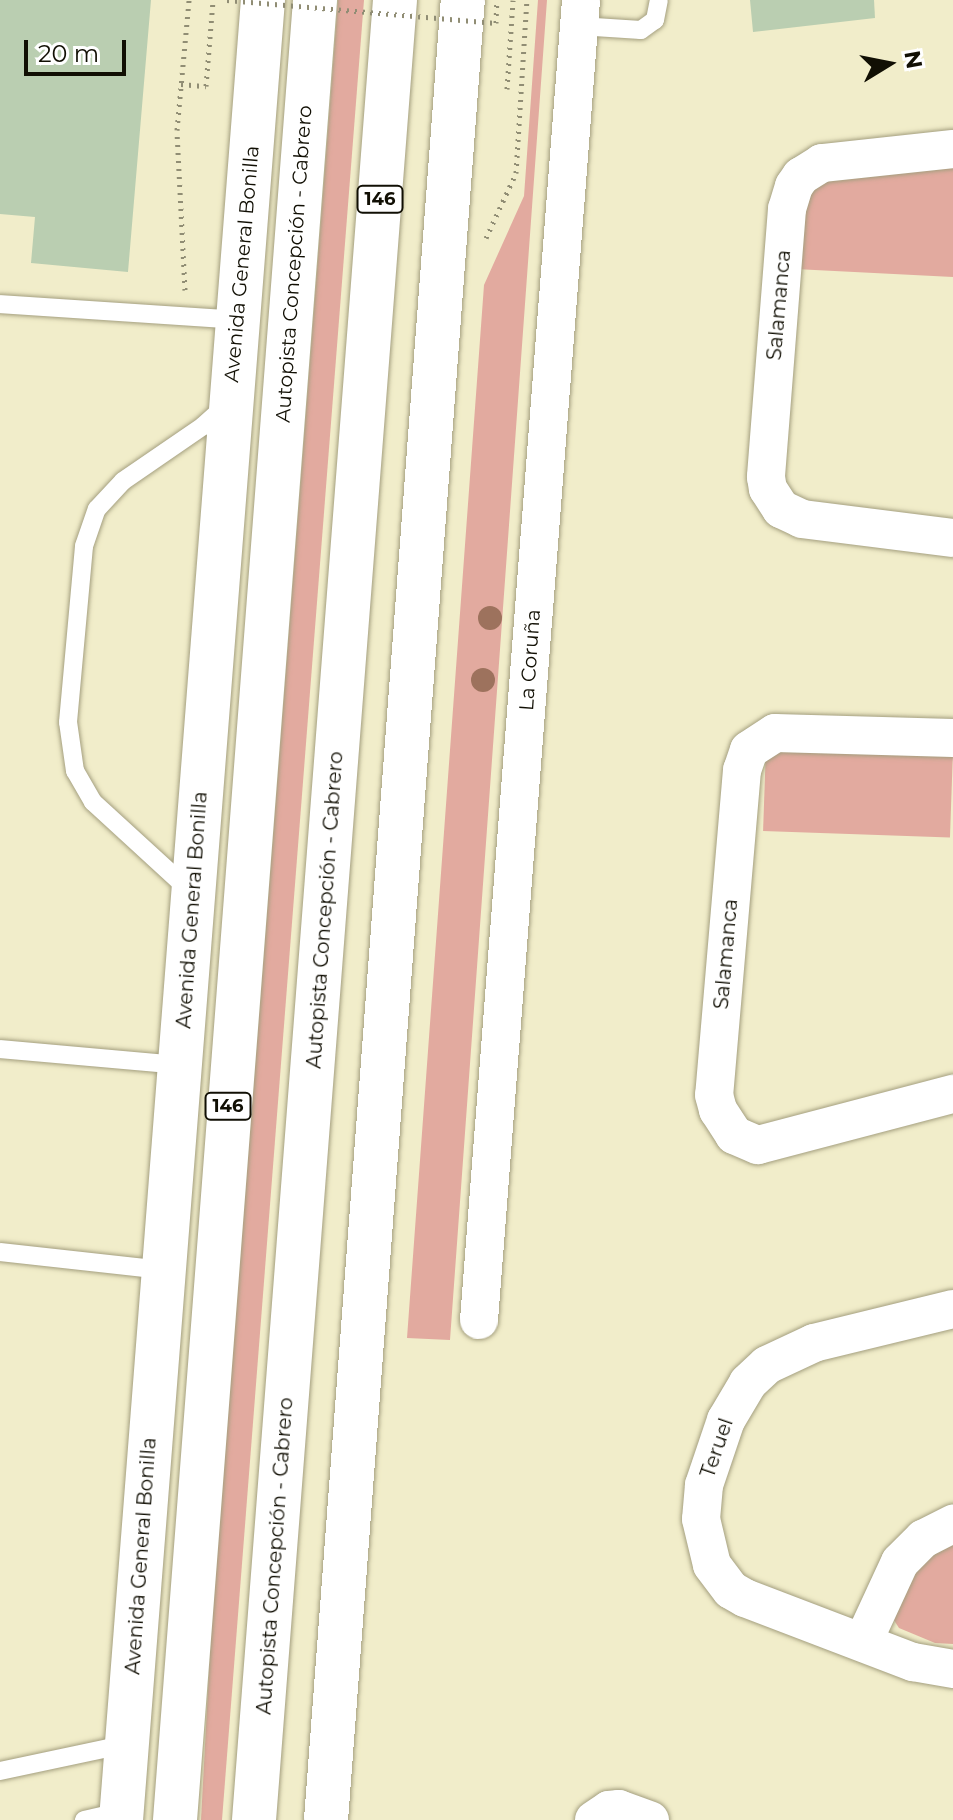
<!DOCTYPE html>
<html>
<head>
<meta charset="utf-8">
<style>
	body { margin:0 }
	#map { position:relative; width:953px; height:1820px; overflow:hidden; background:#f1edca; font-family:Montserrat,sans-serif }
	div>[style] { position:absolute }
	.green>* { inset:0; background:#e2aa9f; transform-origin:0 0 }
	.building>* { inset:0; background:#baceb1 }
	.path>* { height:5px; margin-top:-2.5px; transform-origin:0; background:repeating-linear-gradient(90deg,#908d74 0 2px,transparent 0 8px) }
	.roads { filter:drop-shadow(0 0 2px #a49f7f) drop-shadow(0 0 2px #a49f7f) }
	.service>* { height:18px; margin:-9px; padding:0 9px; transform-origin:9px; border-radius:9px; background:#fff }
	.minor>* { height:38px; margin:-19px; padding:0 19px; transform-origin:19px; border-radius:19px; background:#fff }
	.tertiary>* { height:44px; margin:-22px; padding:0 22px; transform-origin:22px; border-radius:22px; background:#fff }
	.secondary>* { height:44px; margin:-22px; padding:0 22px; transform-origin:22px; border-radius:22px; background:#fff }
	.motorway>* { height:44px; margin:-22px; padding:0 22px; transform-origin:22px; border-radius:22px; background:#fff }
	.path-bridge>* { height:5px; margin-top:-2.5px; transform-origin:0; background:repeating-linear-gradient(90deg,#908d74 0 2px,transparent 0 8px) }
	.trees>* { width:24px; height:24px; margin:-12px; border-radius:50%; background:#9d725d }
	span { translate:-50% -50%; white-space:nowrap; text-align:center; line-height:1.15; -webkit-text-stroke:6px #fff; paint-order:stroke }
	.shield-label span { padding:2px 6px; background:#fff; border:2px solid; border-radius:6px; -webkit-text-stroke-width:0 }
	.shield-label { font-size:18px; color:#110f04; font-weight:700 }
	.street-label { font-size:20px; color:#110f04 }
	.north { position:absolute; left:849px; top:24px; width:80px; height:80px; -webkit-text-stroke:6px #fff; paint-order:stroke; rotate:80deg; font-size:22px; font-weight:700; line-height:32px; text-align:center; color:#110f04 }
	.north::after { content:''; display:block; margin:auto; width:28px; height:36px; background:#110f04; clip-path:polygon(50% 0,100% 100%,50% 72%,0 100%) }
	.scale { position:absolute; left:24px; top:40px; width:102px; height:36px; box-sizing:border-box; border:4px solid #110f04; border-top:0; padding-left:10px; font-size:24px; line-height:28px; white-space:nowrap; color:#110f04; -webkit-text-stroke:6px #fff; paint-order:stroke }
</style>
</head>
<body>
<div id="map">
	<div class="green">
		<i style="clip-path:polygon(338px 0,364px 0,222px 1820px,201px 1820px,211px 1634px)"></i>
		<i style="clip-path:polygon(538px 0,547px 0,450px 1340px,407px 1338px,484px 285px,524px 196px)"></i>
		<i style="clip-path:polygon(953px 159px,953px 277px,795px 269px,802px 198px,817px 180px)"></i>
		<i style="left:766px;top:747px;width:187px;height:84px;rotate:2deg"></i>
		<i style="clip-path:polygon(953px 1539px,953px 1644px,935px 1643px,899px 1628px,892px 1617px,909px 1570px)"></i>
	</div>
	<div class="building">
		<i style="clip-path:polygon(0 0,151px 0,128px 272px,31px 263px,35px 217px,0 214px)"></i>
		<i style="clip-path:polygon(750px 0,874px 0,875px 18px,753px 32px)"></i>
	</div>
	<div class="path">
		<i style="left:181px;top:84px;width:25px;rotate:5deg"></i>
		<i style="left:206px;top:86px;width:86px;rotate:-85.3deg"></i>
		<i style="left:507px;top:89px;width:89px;rotate:-86.1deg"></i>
		<i style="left:486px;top:238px;width:72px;rotate:-65.2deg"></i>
		<i style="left:516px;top:173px;width:173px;rotate:-86.4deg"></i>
		<i style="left:185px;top:290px;width:160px;rotate:-92.9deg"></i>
		<i style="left:177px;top:130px;width:131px;rotate:-84.7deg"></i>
	</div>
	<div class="roads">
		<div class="service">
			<i style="left:579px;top:26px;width:62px;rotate:3.7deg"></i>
			<i style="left:641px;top:30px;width:17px;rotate:-36deg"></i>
			<i style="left:655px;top:20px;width:20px;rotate:-79deg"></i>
			<i style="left:0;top:304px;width:239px;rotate:3.8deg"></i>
			<i style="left:188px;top:889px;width:129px;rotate:-137.5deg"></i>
			<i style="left:93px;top:802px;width:36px;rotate:-120deg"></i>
			<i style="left:75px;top:771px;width:49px;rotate:-98.1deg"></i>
			<i style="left:68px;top:722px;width:177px;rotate:-84.8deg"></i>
			<i style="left:84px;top:546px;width:39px;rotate:-71deg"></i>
			<i style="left:97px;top:509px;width:38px;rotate:-47deg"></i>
			<i style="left:123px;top:481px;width:97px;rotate:-34.5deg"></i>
			<i style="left:203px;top:426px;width:31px;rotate:-42deg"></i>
			<i style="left:0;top:1049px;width:181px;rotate:5.1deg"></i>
			<i style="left:0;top:1252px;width:164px;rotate:6.3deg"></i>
			<i style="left:0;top:1771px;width:130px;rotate:-12deg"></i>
			<i style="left:84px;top:1820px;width:37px;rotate:-13deg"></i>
		</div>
		<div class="minor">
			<i style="left:953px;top:149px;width:132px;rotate:173.9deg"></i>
			<i style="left:822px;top:163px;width:25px;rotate:148deg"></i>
			<i style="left:801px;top:176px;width:12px;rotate:125deg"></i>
			<i style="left:794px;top:186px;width:24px;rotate:107deg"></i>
			<i style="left:787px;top:209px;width:269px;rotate:94.5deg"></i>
			<i style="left:766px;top:477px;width:12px;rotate:81deg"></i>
			<i style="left:768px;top:489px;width:24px;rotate:57deg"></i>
			<i style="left:781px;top:509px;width:23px;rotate:25deg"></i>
			<i style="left:802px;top:519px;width:152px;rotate:7.2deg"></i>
			<i style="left:953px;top:738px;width:178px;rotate:-178.4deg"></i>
			<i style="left:775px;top:733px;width:31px;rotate:147deg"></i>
			<i style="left:749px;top:750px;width:21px;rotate:109deg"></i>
			<i style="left:742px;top:770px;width:326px;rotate:94.9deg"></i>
			<i style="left:714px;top:1095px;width:16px;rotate:75deg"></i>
			<i style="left:718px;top:1110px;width:30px;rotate:57deg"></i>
			<i style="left:734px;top:1135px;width:26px;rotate:23deg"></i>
			<i style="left:758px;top:1145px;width:202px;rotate:-14.7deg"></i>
			<i style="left:953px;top:1309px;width:143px;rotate:166.3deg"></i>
			<i style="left:814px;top:1343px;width:52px;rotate:154.9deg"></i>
			<i style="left:767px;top:1365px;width:26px;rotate:137deg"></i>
			<i style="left:748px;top:1383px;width:43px;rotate:120.7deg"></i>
			<i style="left:726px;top:1420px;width:69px;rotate:108.7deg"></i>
			<i style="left:704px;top:1485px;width:34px;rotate:95deg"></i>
			<i style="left:701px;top:1519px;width:47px;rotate:76.6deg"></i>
			<i style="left:712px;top:1565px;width:31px;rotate:53deg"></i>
			<i style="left:731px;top:1590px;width:16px;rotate:30deg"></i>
			<i style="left:745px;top:1598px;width:180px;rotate:20.9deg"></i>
			<i style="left:913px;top:1662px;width:41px;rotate:9.9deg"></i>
			<i style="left:479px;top:1320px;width:1324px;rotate:-85.58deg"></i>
			<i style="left:863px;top:1642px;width:88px;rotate:-65.2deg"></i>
			<i style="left:900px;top:1562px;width:33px;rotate:-45deg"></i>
			<i style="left:923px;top:1539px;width:34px;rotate:-27deg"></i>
			<i style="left:594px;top:1820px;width:18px;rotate:-34deg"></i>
			<i style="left:609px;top:1810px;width:10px;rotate:-6deg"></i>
			<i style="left:619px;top:1809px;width:33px;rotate:20deg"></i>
		</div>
		<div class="tertiary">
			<i style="left:326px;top:1820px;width:1825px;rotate:-85.7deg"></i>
		</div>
		<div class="secondary">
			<i style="left:121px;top:1820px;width:1826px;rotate:-85.54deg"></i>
		</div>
		<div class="motorway">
			<i style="left:175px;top:1820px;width:1825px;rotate:-85.6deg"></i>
			<i style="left:254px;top:1820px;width:1825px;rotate:-85.57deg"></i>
		</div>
	</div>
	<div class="path-bridge">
		<i style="left:227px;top:0;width:270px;rotate:4.9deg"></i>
		<i style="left:496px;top:23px;width:23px;rotate:-88deg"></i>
	</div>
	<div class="trees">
		<i style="left:490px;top:618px"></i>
		<i style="left:483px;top:680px"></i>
	</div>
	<div class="shield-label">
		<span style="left:380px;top:199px">146</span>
		<span style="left:228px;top:1106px">146</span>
	</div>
	<div class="street-label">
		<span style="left:242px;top:264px;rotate:-85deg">Avenida General Bonilla</span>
		<span style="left:294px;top:264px;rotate:-86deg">Autopista Concepción - Cabrero</span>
		<span style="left:779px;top:305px;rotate:-85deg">Salamanca</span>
		<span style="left:530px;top:660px;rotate:-86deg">La Coruña</span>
		<span style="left:192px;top:910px;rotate:-86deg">Avenida General Bonilla</span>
		<span style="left:325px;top:910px;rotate:-86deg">Autopista Concepción - Cabrero</span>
		<span style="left:726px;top:954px;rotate:-85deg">Salamanca</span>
		<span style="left:717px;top:1448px;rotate:-71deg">Teruel</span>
		<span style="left:141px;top:1556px;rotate:-86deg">Avenida General Bonilla</span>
		<span style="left:275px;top:1556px;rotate:-86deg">Autopista Concepción - Cabrero</span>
	</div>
	<div class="north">N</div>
	<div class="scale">20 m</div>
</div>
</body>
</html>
